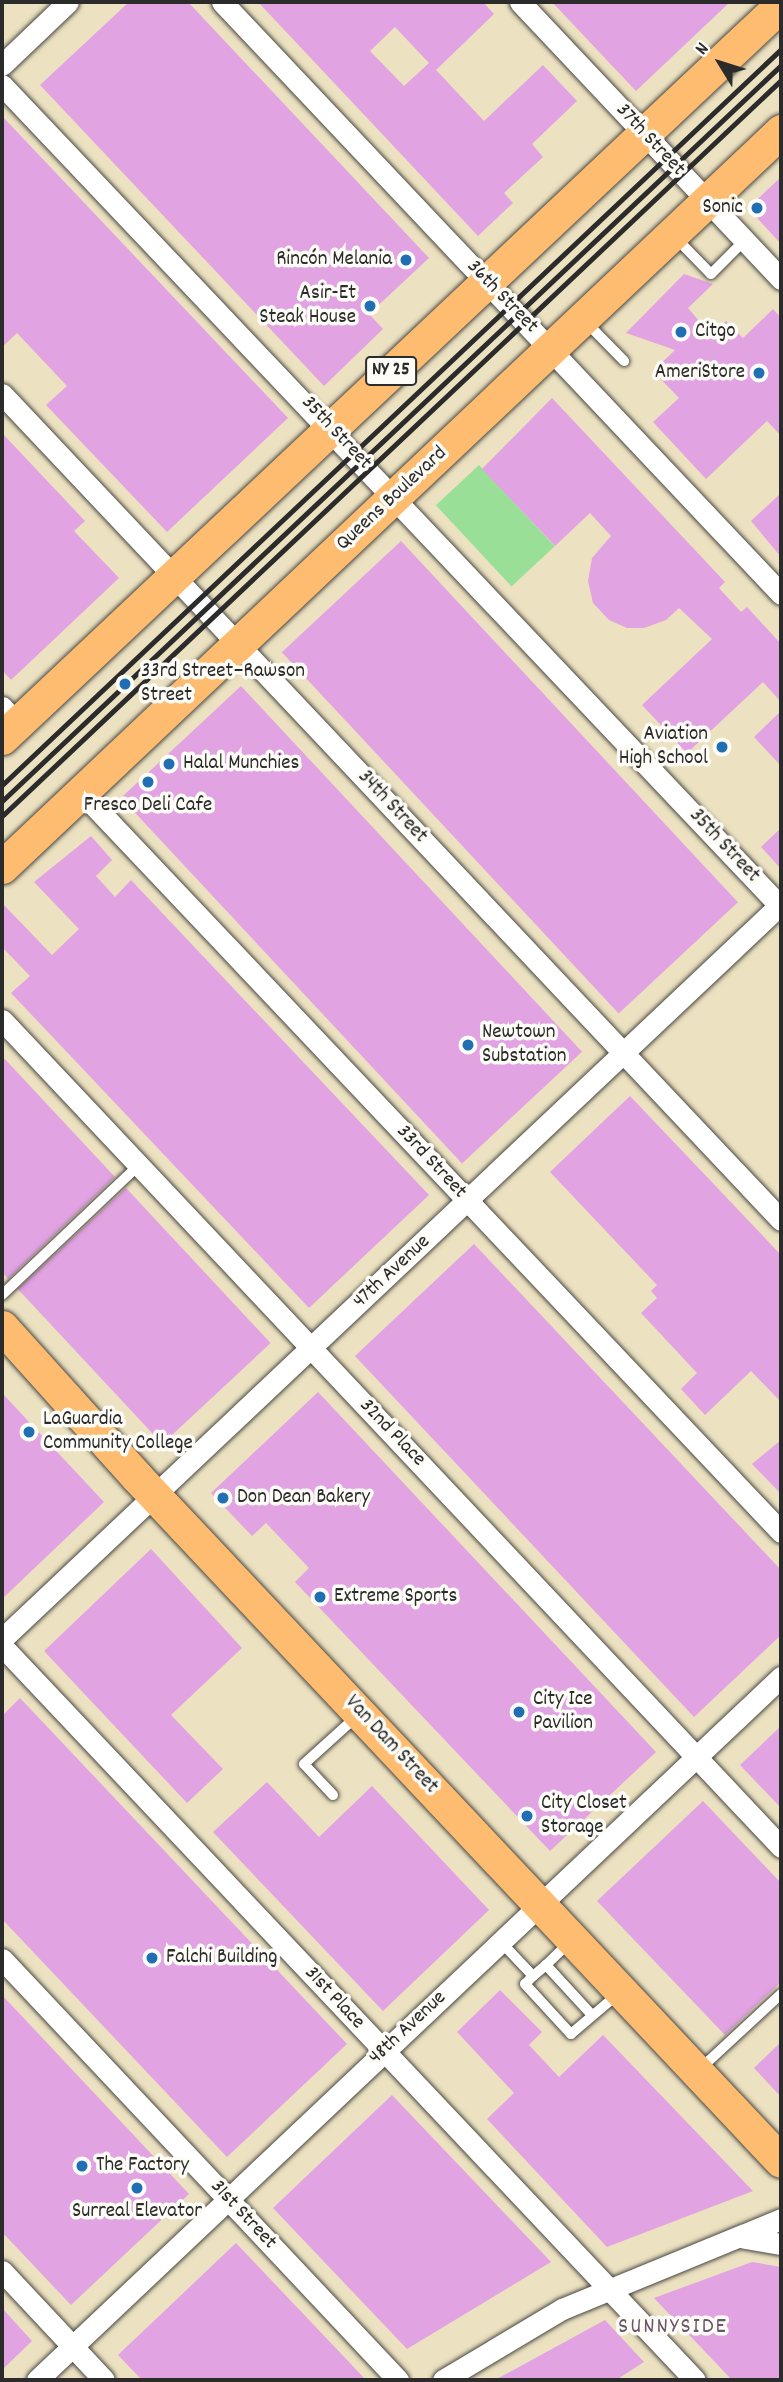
<!DOCTYPE html>
<html>
<head>
<meta charset="utf-8">
<style>
	body { margin:0 }
	#map { position:relative; width:783px; height:2382px; overflow:hidden; background:#ece2c1; font-family:Dekko,sans-serif }
	div>[style] { position:absolute }
	.green>* { inset:0; background:#99df98; transform-origin:0 0 }
	.building>* { inset:0; background:#e1a3e1; transform-origin:0 0 }
	.roads { filter:drop-shadow(0 0 2px #484642) drop-shadow(0 0 2px #484642) }
	.service>* { height:10px; margin:-5px; padding:0 5px; transform-origin:5px; border-radius:5px; background:#fff }
	.minor>* { height:21px; margin:-10.5px; padding:0 10.5px; transform-origin:10.5px; border-radius:10.5px; background:#fff }
	.primary>* { height:33px; margin:-16.5px; padding:0 16.5px; transform-origin:16.5px; border-radius:16.5px; background:#febc70 }
	.rail>* { height:5px; margin:-2.5px; padding:0 2.5px; transform-origin:2.5px; border-radius:2.5px; background:#2b2b2b }
	.dots>* { width:19px; height:19px; translate:-50% -50%; box-sizing:border-box; border:4px solid #fdfcf7; border-radius:50% }
	span { translate:-50% -50%; white-space:nowrap; text-align:center; line-height:1.15; -webkit-text-stroke:7px #fdfcf7; paint-order:stroke }
	.shield-label span { padding:2px 5px; background:#fdfcf7; border:2px solid; border-radius:5px; -webkit-text-stroke-width:0 }
	.shield-label { font-size:19px; color:#2b2b2b; font-weight:700 }
	.street-label { font-size:21px; color:#2b2b2b }
	.poi-label { font-size:21px; color:#2b2b2b }
	.right { translate:-100% -50%; text-align:right }
	.left { translate:0 -50%; text-align:left }
	.neighbourhood-label { font-size:23px; color:#6b556b; letter-spacing:2px }
	.frame { position:absolute; inset:0; border:4px solid #2b2b2b; pointer-events:none }
	.north { position:absolute; left:685px; top:28px; width:70px; height:70px; -webkit-text-stroke:5px #fdfcf7; paint-order:stroke; rotate:308deg; font-size:19px; font-weight:700; line-height:28px; text-align:center; color:#2b2b2b }
	.north::after { content:''; display:block; margin:auto; width:24px; height:32px; background:#2b2b2b; clip-path:polygon(50% 0,100% 100%,50% 72%,0 100%) }
</style>
</head>
<body>
<div id="map">
	<div class="green">
		<i style="left:479px;top:465px;width:111px;height:59px;rotate:47deg"></i>
	</div>
	<div class="building">
		<i style="clip-path:polygon(129px 2px,188px 2px,429px 258px,369px 314px,383px 329px,324px 386px,40px 85px)"></i>
		<i style="clip-path:polygon(evenodd,258px 2px,483px 2px,494px 14px,436px 70px,484px 121px,543px 65px,577px 101px,532px 144px,543px 157px,504px 193px,513px 203px,478px 236px,258px 2px,395px 27px,429px 63px,404px 86px,370px 51px,395px 27px)"></i>
		<i style="clip-path:polygon(552px 2px,730px 2px,636px 91px)"></i>
		<i style="clip-path:polygon(2px 116px,288px 418px,167px 532px,46px 405px,67px 386px,17px 333px,2px 347px)"></i>
		<i style="clip-path:polygon(781px 177px,781px 244px,748px 208px)"></i>
		<i style="clip-path:polygon(684px 274px,713px 284px,688px 308px,711px 335px,726px 321px,743px 338px,773px 309px,781px 318px,781px 436px,767px 421px,706px 479px,653px 422px,679px 398px,653px 371px,675px 350px,626px 333px)"></i>
		<i style="clip-path:polygon(552px 398px,725px 582px,719px 588px,741px 612px,747px 607px,781px 644px,781px 702px,763px 682px,687px 753px,642px 705px,712px 639px,679px 608px,666px 620px,644px 628px,627px 628px,609px 620px,593px 603px,588px 581px,592px 558px,611px 536px,590px 513px,555px 546px,482px 469px)"></i>
		<i style="clip-path:polygon(2px 433px,85px 521px,74px 531px,119px 578px,11px 680px,2px 670px)"></i>
		<i style="clip-path:polygon(781px 493px,781px 557px,751px 521px)"></i>
		<i style="left:401px;top:541px;width:494px;height:163px;rotate:47deg"></i>
		<i style="left:241px;top:686px;width:500px;height:164px;rotate:47deg"></i>
		<i style="clip-path:polygon(781px 711px,781px 766px,754px 737px)"></i>
		<i style="clip-path:polygon(781px 828px,781px 869px,761px 847px)"></i>
		<i style="clip-path:polygon(91px 836px,112px 860px,96px 876px,115px 897px,131px 880px,429px 1195px,309px 1308px,11px 993px,30px 976px,2px 947px,2px 903px,52px 955px,79px 929px,34px 882px)"></i>
		<i style="clip-path:polygon(2px 1056px,115px 1177px,8px 1279px,2px 1272px)"></i>
		<i style="clip-path:polygon(630px 1096px,781px 1255px,781px 1402px,751px 1371px,705px 1415px,681px 1389px,697px 1373px,641px 1313px,657px 1298px,651px 1291px,657px 1285px,550px 1172px)"></i>
		<i style="left:126px;top:1188px;width:212px;height:148px;rotate:47deg"></i>
		<i style="clip-path:polygon(474px 1244px,781px 1570px,781px 1635px,694px 1717px,355px 1356px)"></i>
		<i style="clip-path:polygon(318px 1392px,656px 1752px,550px 1851px,295px 1582px,309px 1568px,266px 1523px,252px 1536px,211px 1493px)"></i>
		<i style="clip-path:polygon(2px 1393px,104px 1502px,2px 1599px)"></i>
		<i style="clip-path:polygon(781px 1440px,781px 1494px,752px 1464px)"></i>
		<i style="clip-path:polygon(151px 1549px,242px 1648px,171px 1715px,223px 1769px,187px 1803px,44px 1651px)"></i>
		<i style="clip-path:polygon(20px 1698px,347px 2044px,227px 2157px,2px 1919px,2px 1716px)"></i>
		<i style="clip-path:polygon(781px 1726px,781px 1808px,740px 1765px)"></i>
		<i style="clip-path:polygon(267px 1782px,319px 1837px,372px 1786px,489px 1910px,383px 2011px,213px 1832px)"></i>
		<i style="clip-path:polygon(703px 1801px,781px 1883px,781px 1982px,725px 2035px,597px 1901px)"></i>
		<i style="clip-path:polygon(500px 1990px,542px 2032px,529px 2045px,559px 2077px,603px 2035px,753px 2191px,607px 2247px,487px 2119px,514px 2093px,457px 2032px)"></i>
		<i style="clip-path:polygon(2px 1995px,189px 2194px,71px 2305px,2px 2232px)"></i>
		<i style="clip-path:polygon(781px 2042px,781px 2097px,754px 2068px)"></i>
		<i style="clip-path:polygon(392px 2095px,551px 2262px,407px 2349px,273px 2208px)"></i>
		<i style="clip-path:polygon(236px 2243px,254px 2262px,366px 2380px,142px 2380px,118px 2355px)"></i>
		<i style="clip-path:polygon(752px 2262px,781px 2267px,781px 2380px,732px 2380px,654px 2298px)"></i>
		<i style="clip-path:polygon(2px 2308px,32px 2341px,2px 2370px)"></i>
		<i style="clip-path:polygon(605px 2320px,644px 2362px,616px 2380px,495px 2380px)"></i>
	</div>
	<div class="roads">
		<div class="service">
			<i style="left:674px;top:236px;width:53px;rotate:45.8deg"></i>
			<i style="left:711px;top:274px;width:48px;rotate:-45deg"></i>
			<i style="left:585px;top:321px;width:56px;rotate:45.7deg"></i>
			<i style="left:2px;top:1295px;width:189px;rotate:-43.5deg"></i>
			<i style="left:333px;top:1795px;width:42px;rotate:-133.1deg"></i>
			<i style="left:304px;top:1764px;width:70px;rotate:-42.1deg"></i>
			<i style="left:500px;top:1941px;width:48px;rotate:46.7deg"></i>
			<i style="left:533px;top:1976px;width:11px;rotate:135deg"></i>
			<i style="left:525px;top:1984px;width:68px;rotate:47.4deg"></i>
			<i style="left:571px;top:2034px;width:62px;rotate:-40.4deg"></i>
			<i style="left:546px;top:1965px;width:32px;rotate:-44deg"></i>
			<i style="left:533px;top:1976px;width:17px;rotate:-40deg"></i>
			<i style="left:546px;top:1965px;width:68px;rotate:47.4deg"></i>
			<i style="left:700px;top:2069px;width:110px;rotate:-42.8deg"></i>
		</div>
		<div class="minor">
			<i style="left:222px;top:2px;width:814px;rotate:46.64deg"></i>
			<i style="left:520px;top:2px;width:381px;rotate:46.7deg"></i>
			<i style="left:2px;top:65px;width:91px;rotate:-43.7deg"></i>
			<i style="left:2px;top:85px;width:1132px;rotate:46.54deg"></i>
			<i style="left:2px;top:394px;width:1135px;rotate:46.68deg"></i>
			<i style="left:2px;top:707px;width:23px;rotate:49deg"></i>
			<i style="left:81px;top:792px;width:1019px;rotate:46.59deg"></i>
			<i style="left:2px;top:1020px;width:1136px;rotate:46.71deg"></i>
			<i style="left:2px;top:1639px;width:1071px;rotate:-43.34deg"></i>
			<i style="left:2px;top:1646px;width:1009px;rotate:46.65deg"></i>
			<i style="left:2px;top:1959px;width:578px;rotate:46.75deg"></i>
			<i style="left:740px;top:2237px;width:42px;rotate:9.7deg"></i>
			<i style="left:2px;top:2271px;width:149px;rotate:46.9deg"></i>
			<i style="left:37px;top:2380px;width:1024px;rotate:-43.38deg"></i>
			<i style="left:443px;top:2380px;width:139px;rotate:-30.8deg"></i>
			<i style="left:562px;top:2309px;width:237px;rotate:-22.3deg"></i>
		</div>
		<div class="primary">
			<i style="left:2px;top:738px;width:1070px;rotate:-43.26deg"></i>
			<i style="left:2px;top:867px;width:1072px;rotate:-43.37deg"></i>
			<i style="left:2px;top:1327px;width:202px;rotate:48deg"></i>
			<i style="left:137px;top:1477px;width:939px;rotate:46.73deg"></i>
		</div>
	</div>
	<div class="rail">
		<i style="left:2px;top:785px;width:1072px;rotate:-43.37deg"></i>
		<i style="left:2px;top:801px;width:1072px;rotate:-43.37deg"></i>
		<i style="left:2px;top:816px;width:1072px;rotate:-43.37deg"></i>
	</div>
	<div class="dots">
		<i style="left:757px;top:208px;background:#1f6fb2"></i>
		<i style="left:406px;top:260px;background:#1f6fb2"></i>
		<i style="left:370px;top:306px;background:#1f6fb2"></i>
		<i style="left:681px;top:332px;background:#1f6fb2"></i>
		<i style="left:759px;top:373px;background:#1f6fb2"></i>
		<i style="left:125px;top:684px;background:#1f6fb2"></i>
		<i style="left:722px;top:747px;background:#1f6fb2"></i>
		<i style="left:169px;top:764px;background:#1f6fb2"></i>
		<i style="left:148px;top:782px;background:#1f6fb2"></i>
		<i style="left:468px;top:1045px;background:#1f6fb2"></i>
		<i style="left:29px;top:1432px;background:#1f6fb2"></i>
		<i style="left:223px;top:1498px;background:#1f6fb2"></i>
		<i style="left:320px;top:1597px;background:#1f6fb2"></i>
		<i style="left:519px;top:1712px;background:#1f6fb2"></i>
		<i style="left:527px;top:1816px;background:#1f6fb2"></i>
		<i style="left:152px;top:1958px;background:#1f6fb2"></i>
		<i style="left:82px;top:2166px;background:#1f6fb2"></i>
		<i style="left:137px;top:2188px;background:#1f6fb2"></i>
	</div>
	<div class="shield-label">
		<span style="left:391px;top:371px">NY 25</span>
	</div>
	<div class="street-label">
		<span style="left:650px;top:140px;rotate:47deg">37th Street</span>
		<span style="left:502px;top:297px;rotate:46deg">36th Street</span>
		<span style="left:336px;top:433px;rotate:47deg">35th Street</span>
		<span style="left:392px;top:499px;rotate:-43deg">Queens Boulevard</span>
		<span style="left:392px;top:807px;rotate:47deg">34th Street</span>
		<span style="left:724px;top:846px;rotate:47deg">35th Street</span>
		<span style="left:431px;top:1162px;rotate:47deg">33rd Street</span>
		<span style="left:392px;top:1272px;rotate:-43deg">47th Avenue</span>
		<span style="left:392px;top:1433px;rotate:46deg">32nd Place</span>
		<span style="left:391px;top:1745px;rotate:47deg">Van Dam Street</span>
		<span style="left:334px;top:1998px;rotate:47deg">31st Place</span>
		<span style="left:408px;top:2028px;rotate:-43deg">48th Avenue</span>
		<span style="left:243px;top:2215px;rotate:47deg">31st Street</span>
	</div>
	<div class="poi-label">
		<span class="right" style="left:743px;top:208px">Sonic</span>
		<span class="right" style="left:392px;top:260px">Rincón Melania</span>
		<span class="right" style="left:356px;top:306px">Asir-Et<br>Steak House</span>
		<span class="left" style="left:695px;top:332px">Citgo</span>
		<span class="right" style="left:745px;top:373px">AmeriStore</span>
		<span class="left" style="left:141px;top:684px">33rd Street–Rawson<br>Street</span>
		<span class="right" style="left:708px;top:747px">Aviation<br>High School</span>
		<span class="left" style="left:183px;top:764px">Halal Munchies</span>
		<span style="left:148px;top:806px">Fresco Deli Cafe</span>
		<span class="left" style="left:482px;top:1045px">Newtown<br>Substation</span>
		<span class="left" style="left:43px;top:1432px">LaGuardia<br>Community College</span>
		<span class="left" style="left:237px;top:1498px">Don Dean Bakery</span>
		<span class="left" style="left:334px;top:1597px">Extreme Sports</span>
		<span class="left" style="left:533px;top:1712px">City Ice<br>Pavilion</span>
		<span class="left" style="left:541px;top:1816px">City Closet<br>Storage</span>
		<span class="left" style="left:166px;top:1958px">Falchi Building</span>
		<span class="left" style="left:96px;top:2166px">The Factory</span>
		<span style="left:137px;top:2212px">Surreal Elevator</span>
	</div>
	<div class="neighbourhood-label">
		<span style="left:673px;top:2328px">SUNNYSIDE</span>
	</div>
	<div class="frame"></div>
	<div class="north">N</div>
</div>
</body>
</html>
